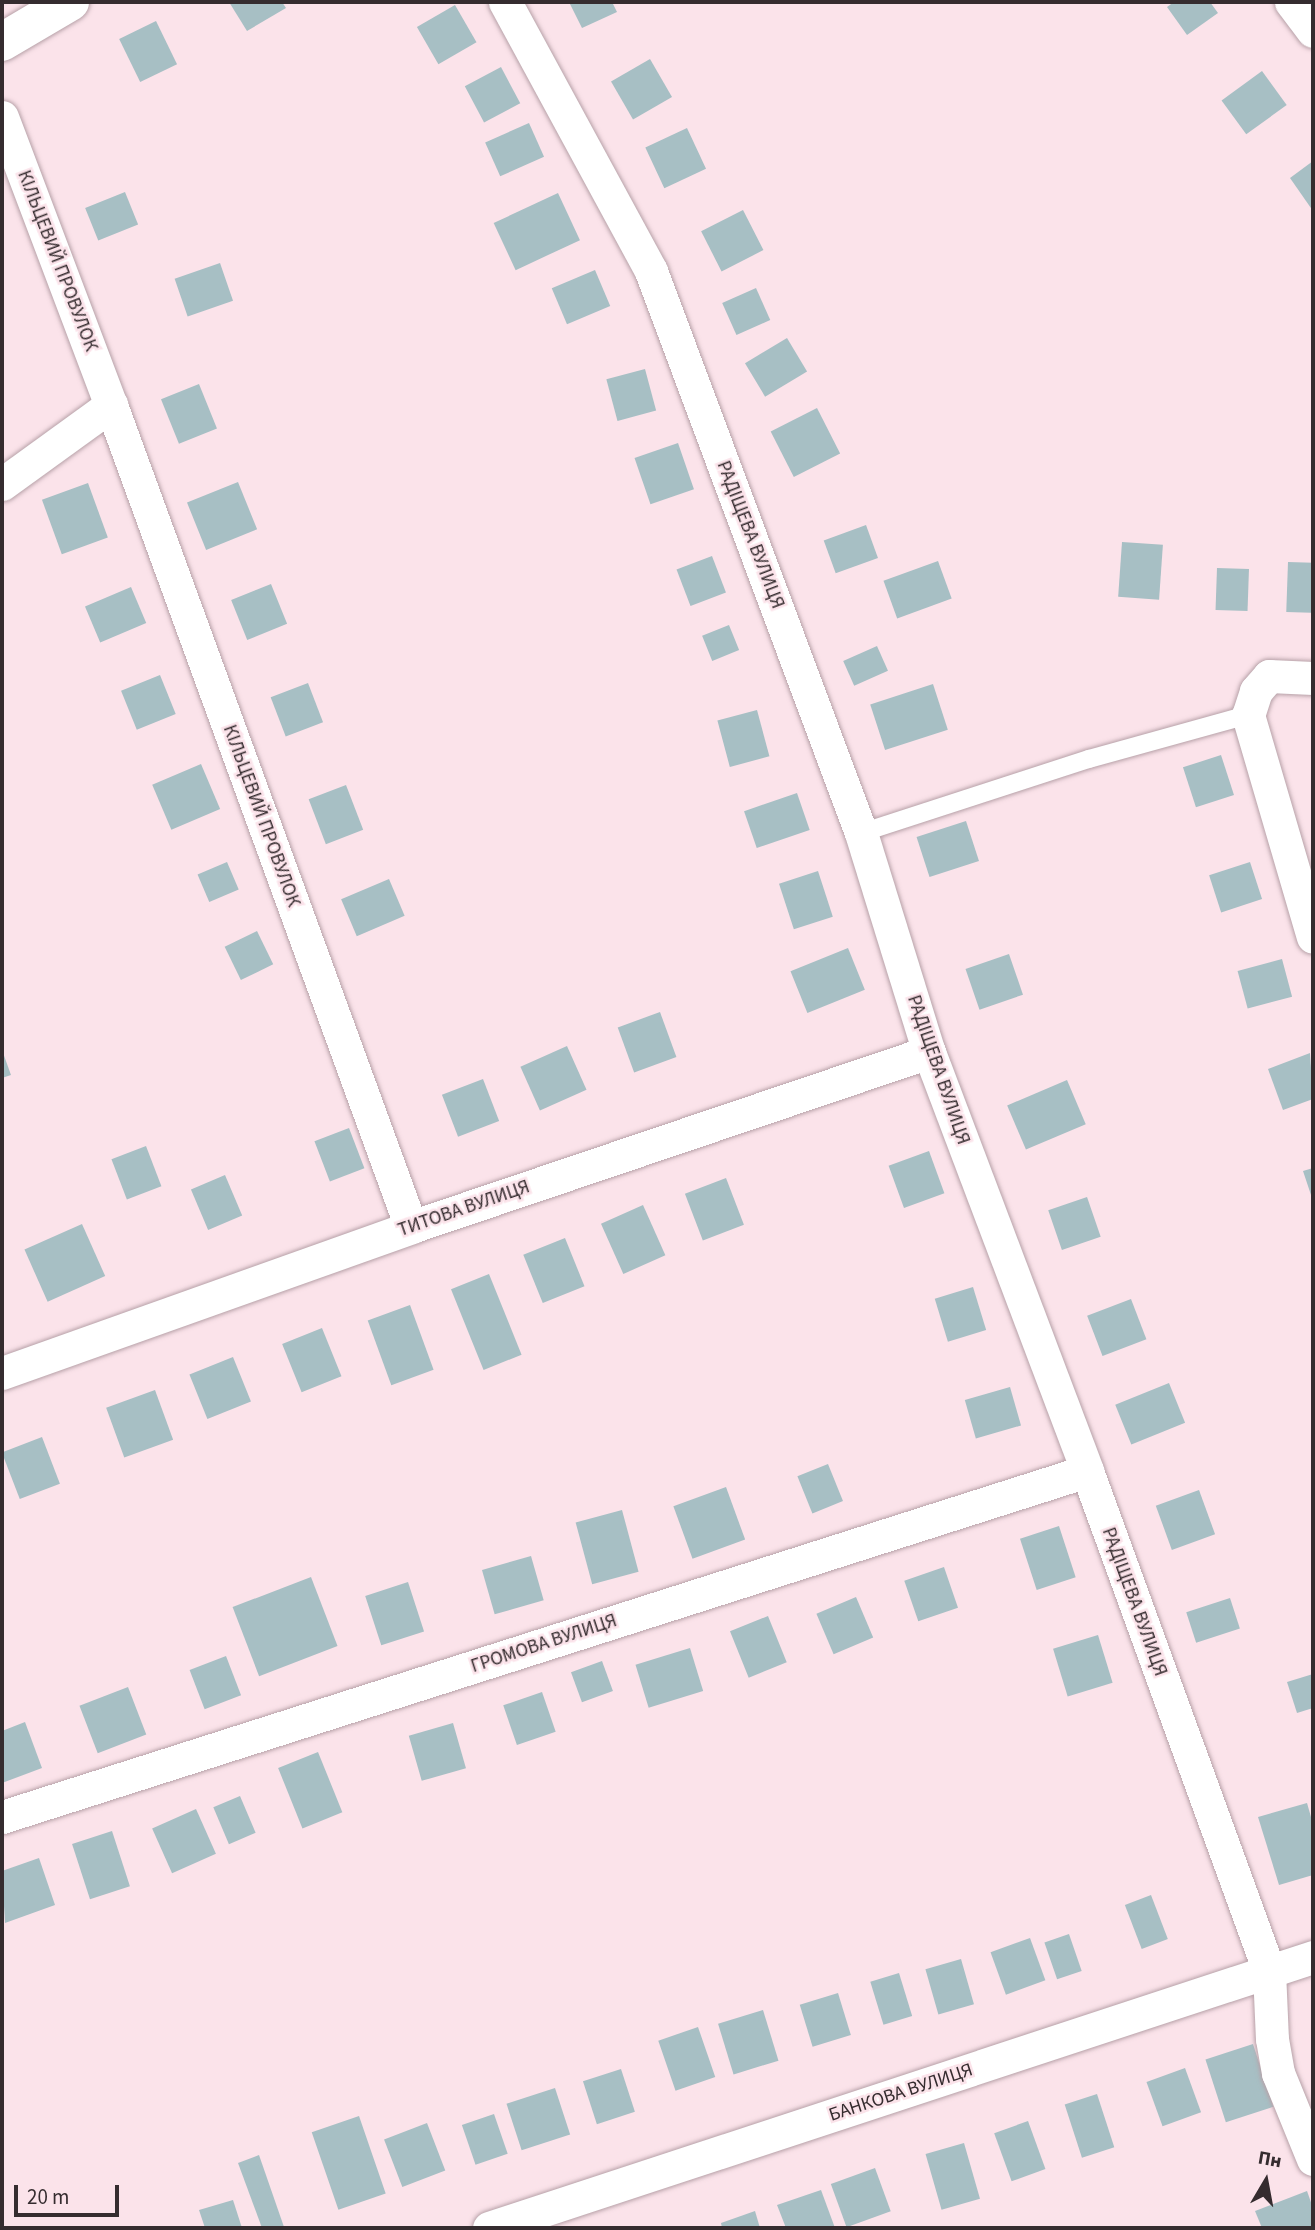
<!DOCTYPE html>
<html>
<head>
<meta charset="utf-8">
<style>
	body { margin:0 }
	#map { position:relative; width:1315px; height:2230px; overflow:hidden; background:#fbe3ea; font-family:"Source Sans 3",sans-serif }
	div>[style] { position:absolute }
	.building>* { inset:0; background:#a7bfc4; transform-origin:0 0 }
	.roads { filter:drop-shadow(0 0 2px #b7a1a8) drop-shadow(0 0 2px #b7a1a8) }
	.lane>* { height:18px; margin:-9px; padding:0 9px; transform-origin:9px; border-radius:9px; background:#fff }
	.street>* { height:33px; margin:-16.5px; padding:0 16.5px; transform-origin:16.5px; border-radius:16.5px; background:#fff }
	.secondary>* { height:38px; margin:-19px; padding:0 19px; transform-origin:19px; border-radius:19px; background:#fff }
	span { translate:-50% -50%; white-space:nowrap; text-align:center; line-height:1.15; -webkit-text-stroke:5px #fbe3ea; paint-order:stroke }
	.street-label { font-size:19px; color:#352c2f }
	.frame { position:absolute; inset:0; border:4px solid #352c2f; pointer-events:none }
	.north { position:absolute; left:1231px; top:2146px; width:70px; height:70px; -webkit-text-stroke:5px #fbe3ea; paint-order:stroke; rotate:10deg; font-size:19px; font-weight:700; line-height:28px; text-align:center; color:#352c2f }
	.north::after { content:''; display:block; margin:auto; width:24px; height:32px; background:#352c2f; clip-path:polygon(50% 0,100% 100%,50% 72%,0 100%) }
	.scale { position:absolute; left:14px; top:2185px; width:105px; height:32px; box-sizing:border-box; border:4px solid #352c2f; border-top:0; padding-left:9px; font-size:21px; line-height:24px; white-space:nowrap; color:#352c2f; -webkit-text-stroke:5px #fbe3ea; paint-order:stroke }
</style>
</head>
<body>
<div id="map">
	<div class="building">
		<i style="clip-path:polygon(229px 2px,282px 2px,286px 8px,247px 31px)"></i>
		<i style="clip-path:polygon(569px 2px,612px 2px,617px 12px,582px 28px)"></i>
		<i style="clip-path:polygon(1174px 2px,1210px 2px,1218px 13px,1187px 35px,1167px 7px)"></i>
		<i style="left:455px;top:5px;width:43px;height:44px;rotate:60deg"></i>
		<i style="left:156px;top:21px;width:48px;height:41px;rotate:64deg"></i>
		<i style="left:650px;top:59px;width:44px;height:45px;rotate:60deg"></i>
		<i style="left:501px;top:67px;width:41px;height:41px;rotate:62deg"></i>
		<i style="left:1262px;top:71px;width:42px;height:50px;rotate:54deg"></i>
		<i style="left:529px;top:123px;width:37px;height:48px;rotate:66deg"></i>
		<i style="left:687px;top:128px;width:45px;height:46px;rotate:65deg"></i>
		<i style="clip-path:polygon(1313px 161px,1313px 211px,1290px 178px)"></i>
		<i style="left:125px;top:192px;width:35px;height:43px;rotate:68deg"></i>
		<i style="left:558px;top:193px;width:52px;height:71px;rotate:65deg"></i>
		<i style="left:743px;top:210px;width:45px;height:47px;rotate:63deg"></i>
		<i style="left:220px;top:263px;width:40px;height:48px;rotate:71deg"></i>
		<i style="left:595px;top:270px;width:39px;height:47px;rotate:67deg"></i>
		<i style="left:756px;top:288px;width:35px;height:37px;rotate:66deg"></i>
		<i style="left:787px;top:338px;width:39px;height:49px;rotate:59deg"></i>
		<i style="left:645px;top:369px;width:43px;height:40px;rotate:75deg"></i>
		<i style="left:199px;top:384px;width:48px;height:41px;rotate:68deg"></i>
		<i style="left:817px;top:408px;width:51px;height:52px;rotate:63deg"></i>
		<i style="left:678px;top:443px;width:49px;height:46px;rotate:71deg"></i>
		<i style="left:238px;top:482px;width:51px;height:55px;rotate:68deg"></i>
		<i style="left:88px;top:483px;width:58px;height:49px;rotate:70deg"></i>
		<i style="left:866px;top:525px;width:35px;height:45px;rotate:70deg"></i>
		<i style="left:1122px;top:542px;width:41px;height:55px;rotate:4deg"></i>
		<i style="left:712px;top:556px;width:39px;height:38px;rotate:69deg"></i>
		<i style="left:938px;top:561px;width:40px;height:58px;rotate:70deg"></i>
		<i style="left:1288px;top:562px;width:25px;height:50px;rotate:2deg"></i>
		<i style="left:1217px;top:568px;width:32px;height:42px;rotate:2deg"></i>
		<i style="left:271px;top:584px;width:43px;height:43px;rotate:68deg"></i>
		<i style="left:131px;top:587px;width:39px;height:50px;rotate:67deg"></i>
		<i style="left:729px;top:625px;width:27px;height:29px;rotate:68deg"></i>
		<i style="left:877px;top:646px;width:27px;height:37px;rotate:66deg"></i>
		<i style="left:160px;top:675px;width:42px;height:42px;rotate:68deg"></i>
		<i style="left:308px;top:683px;width:42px;height:40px;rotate:69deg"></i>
		<i style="left:933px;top:684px;width:48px;height:66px;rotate:72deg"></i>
		<i style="left:757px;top:710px;width:48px;height:41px;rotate:75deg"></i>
		<i style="left:1221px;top:755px;width:42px;height:40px;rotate:72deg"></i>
		<i style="left:201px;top:764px;width:49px;height:53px;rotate:67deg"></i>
		<i style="left:346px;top:785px;width:48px;height:40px;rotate:69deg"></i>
		<i style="left:797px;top:793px;width:39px;height:56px;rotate:71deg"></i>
		<i style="left:966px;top:821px;width:42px;height:52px;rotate:72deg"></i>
		<i style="left:227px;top:862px;width:30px;height:32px;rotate:67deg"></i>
		<i style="left:1250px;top:862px;width:39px;height:43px;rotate:72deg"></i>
		<i style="left:818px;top:871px;width:48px;height:41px;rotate:72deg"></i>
		<i style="left:389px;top:879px;width:40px;height:52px;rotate:67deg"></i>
		<i style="left:257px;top:931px;width:37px;height:36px;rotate:64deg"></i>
		<i style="left:848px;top:948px;width:45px;height:62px;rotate:68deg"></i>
		<i style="left:1009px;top:954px;width:43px;height:46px;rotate:71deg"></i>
		<i style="left:1282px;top:959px;width:39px;height:46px;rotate:75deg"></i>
		<i style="left:660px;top:1012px;width:48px;height:45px;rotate:70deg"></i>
		<i style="left:567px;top:1046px;width:48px;height:51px;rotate:66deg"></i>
		<i style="clip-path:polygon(2px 1050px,11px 1075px,2px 1078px)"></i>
		<i style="clip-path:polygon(1310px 1053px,1313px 1099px,1283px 1110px,1268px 1069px)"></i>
		<i style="left:483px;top:1079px;width:45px;height:44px;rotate:69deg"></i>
		<i style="left:1067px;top:1080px;width:48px;height:65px;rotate:67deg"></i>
		<i style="left:349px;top:1128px;width:43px;height:37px;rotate:69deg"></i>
		<i style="left:146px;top:1146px;width:43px;height:37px;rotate:69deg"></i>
		<i style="left:929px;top:1151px;width:45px;height:43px;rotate:70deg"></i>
		<i style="clip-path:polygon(1313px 1168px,1313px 1201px,1303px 1171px)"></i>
		<i style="left:225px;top:1175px;width:44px;height:37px;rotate:67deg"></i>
		<i style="left:726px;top:1178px;width:50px;height:44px;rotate:69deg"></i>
		<i style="left:1087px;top:1197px;width:42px;height:41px;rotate:71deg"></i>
		<i style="left:643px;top:1205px;width:55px;height:46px;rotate:66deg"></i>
		<i style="left:82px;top:1224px;width:57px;height:63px;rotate:66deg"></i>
		<i style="left:565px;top:1238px;width:52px;height:45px;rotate:68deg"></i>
		<i style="left:489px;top:1274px;width:87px;height:41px;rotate:68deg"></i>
		<i style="left:973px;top:1287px;width:45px;height:40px;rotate:73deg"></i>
		<i style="left:1131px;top:1299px;width:43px;height:47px;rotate:69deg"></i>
		<i style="left:410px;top:1305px;width:69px;height:45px;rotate:70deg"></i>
		<i style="left:322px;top:1328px;width:52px;height:43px;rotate:68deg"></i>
		<i style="left:233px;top:1357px;width:48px;height:47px;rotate:68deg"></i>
		<i style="left:1169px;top:1383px;width:43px;height:58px;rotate:68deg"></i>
		<i style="left:1010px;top:1387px;width:40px;height:47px;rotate:74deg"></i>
		<i style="left:155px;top:1390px;width:53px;height:52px;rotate:70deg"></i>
		<i style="left:42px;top:1437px;width:50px;height:43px;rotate:69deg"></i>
		<i style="left:828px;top:1464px;width:40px;height:33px;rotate:68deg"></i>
		<i style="left:726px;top:1487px;width:56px;height:56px;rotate:70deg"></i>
		<i style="left:1199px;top:1490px;width:47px;height:46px;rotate:70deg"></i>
		<i style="left:622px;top:1510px;width:64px;height:48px;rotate:75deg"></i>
		<i style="left:1059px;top:1526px;width:54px;height:41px;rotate:72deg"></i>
		<i style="left:531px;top:1556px;width:46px;height:51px;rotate:74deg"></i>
		<i style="left:944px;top:1567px;width:43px;height:42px;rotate:71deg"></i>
		<i style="left:311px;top:1577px;width:74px;height:84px;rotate:69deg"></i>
		<i style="left:408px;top:1582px;width:52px;height:45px;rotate:72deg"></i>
		<i style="left:856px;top:1597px;width:44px;height:43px;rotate:67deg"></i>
		<i style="left:1230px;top:1598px;width:32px;height:46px;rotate:72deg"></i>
		<i style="left:768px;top:1616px;width:50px;height:41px;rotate:68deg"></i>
		<i style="left:1098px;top:1635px;width:50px;height:47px;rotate:73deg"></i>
		<i style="left:690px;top:1648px;width:45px;height:57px;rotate:73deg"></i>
		<i style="left:226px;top:1656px;width:42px;height:39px;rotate:69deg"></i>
		<i style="left:602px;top:1661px;width:32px;height:33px;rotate:70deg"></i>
		<i style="clip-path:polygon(1313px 1674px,1313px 1708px,1297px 1713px,1287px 1682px)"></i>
		<i style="left:128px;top:1687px;width:51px;height:52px;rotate:69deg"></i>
		<i style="left:542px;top:1692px;width:42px;height:41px;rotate:71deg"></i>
		<i style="clip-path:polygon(25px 1722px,42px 1768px,2px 1783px,2px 1731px)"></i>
		<i style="left:453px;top:1723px;width:47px;height:46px;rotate:74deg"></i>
		<i style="left:318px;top:1752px;width:65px;height:43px;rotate:68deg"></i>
		<i style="left:240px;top:1796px;width:40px;height:29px;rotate:67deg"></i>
		<i style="clip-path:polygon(1307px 1803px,1313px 1824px,1313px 1875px,1279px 1885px,1258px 1817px)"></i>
		<i style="left:196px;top:1809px;width:49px;height:48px;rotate:66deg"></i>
		<i style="left:112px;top:1831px;width:58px;height:42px;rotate:72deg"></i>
		<i style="clip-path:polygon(39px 1858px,55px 1905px,5px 1923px,2px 1871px)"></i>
		<i style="left:1151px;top:1895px;width:47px;height:28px;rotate:69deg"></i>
		<i style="left:1069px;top:1934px;width:39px;height:26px;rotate:71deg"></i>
		<i style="left:1030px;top:1938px;width:45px;height:42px;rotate:70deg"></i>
		<i style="left:961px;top:1959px;width:47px;height:37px;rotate:74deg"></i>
		<i style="left:899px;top:1973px;width:45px;height:30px;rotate:73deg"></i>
		<i style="left:838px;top:1993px;width:44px;height:40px;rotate:73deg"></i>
		<i style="left:763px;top:2010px;width:53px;height:47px;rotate:73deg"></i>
		<i style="left:698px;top:2027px;width:53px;height:42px;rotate:71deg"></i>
		<i style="left:1253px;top:2044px;width:66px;height:50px;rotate:72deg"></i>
		<i style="left:1185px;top:2068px;width:47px;height:41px;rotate:70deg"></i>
		<i style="left:621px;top:2069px;width:45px;height:40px;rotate:72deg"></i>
		<i style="left:555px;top:2088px;width:49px;height:51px;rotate:72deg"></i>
		<i style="left:1097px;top:2094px;width:56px;height:34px;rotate:72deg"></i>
		<i style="left:494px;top:2114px;width:42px;height:34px;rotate:71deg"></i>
		<i style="left:359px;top:2116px;width:82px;height:50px;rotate:71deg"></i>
		<i style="left:1028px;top:2121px;width:51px;height:36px;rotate:70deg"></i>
		<i style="left:427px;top:2123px;width:51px;height:46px;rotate:69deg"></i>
		<i style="left:964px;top:2143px;width:58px;height:40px;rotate:74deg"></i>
		<i style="clip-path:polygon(259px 2155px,284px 2227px,282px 2228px,262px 2228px,238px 2163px)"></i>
		<i style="left:875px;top:2168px;width:46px;height:47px;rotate:70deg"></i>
		<i style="clip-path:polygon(821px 2190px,835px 2228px,786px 2228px,777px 2205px)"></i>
		<i style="clip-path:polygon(1307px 2191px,1313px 2208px,1313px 2228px,1262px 2228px,1255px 2211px)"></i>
		<i style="clip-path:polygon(233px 2200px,242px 2228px,205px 2228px,199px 2210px)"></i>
		<i style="clip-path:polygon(755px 2211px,760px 2228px,722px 2228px,721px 2223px)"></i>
	</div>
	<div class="roads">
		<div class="lane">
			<i style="left:861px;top:833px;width:240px;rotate:-18deg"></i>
			<i style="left:1089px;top:759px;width:165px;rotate:-15.5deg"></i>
		</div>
		<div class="street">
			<i style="left:505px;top:2px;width:306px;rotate:61.5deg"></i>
			<i style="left:651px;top:271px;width:600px;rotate:69.51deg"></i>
			<i style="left:861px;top:833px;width:229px;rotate:72.8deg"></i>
			<i style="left:929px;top:1052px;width:448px;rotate:69.3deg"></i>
			<i style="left:1087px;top:1471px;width:532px;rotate:70deg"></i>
			<i style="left:1269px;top:1971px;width:68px;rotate:87.5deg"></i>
			<i style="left:1272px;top:2039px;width:35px;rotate:80deg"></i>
			<i style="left:1278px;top:2073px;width:93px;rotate:67.9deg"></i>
			<i style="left:1291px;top:2px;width:36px;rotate:53deg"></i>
			<i style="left:2px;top:117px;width:308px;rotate:69.3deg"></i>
			<i style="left:111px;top:405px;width:875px;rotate:69.95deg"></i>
			<i style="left:2px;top:484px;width:135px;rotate:-35.9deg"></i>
			<i style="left:1313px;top:678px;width:44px;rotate:-177.4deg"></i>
			<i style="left:1269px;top:676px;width:20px;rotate:131deg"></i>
			<i style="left:1256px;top:691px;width:25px;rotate:108deg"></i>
			<i style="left:1248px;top:715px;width:231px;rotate:73.7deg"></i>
			<i style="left:2px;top:1373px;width:434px;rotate:-19.6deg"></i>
			<i style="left:411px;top:1227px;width:547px;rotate:-18.67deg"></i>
			<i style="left:2px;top:1817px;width:1139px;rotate:-17.69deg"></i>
			<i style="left:489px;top:2228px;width:867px;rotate:-18.21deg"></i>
		</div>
		<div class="secondary">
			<i style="left:2px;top:42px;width:79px;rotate:-30.5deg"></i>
		</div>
	</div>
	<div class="street-label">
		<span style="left:57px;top:261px;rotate:69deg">КІЛЬЦЕВИЙ ПРОВУЛОК</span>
		<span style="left:750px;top:535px;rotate:69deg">РАДІЩЕВА ВУЛИЦЯ</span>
		<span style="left:261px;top:816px;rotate:70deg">КІЛЬЦЕВИЙ ПРОВУЛОК</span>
		<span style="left:938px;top:1070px;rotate:71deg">РАДІЩЕВА ВУЛИЦЯ</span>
		<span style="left:464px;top:1209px;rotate:-19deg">ТИТОВА ВУЛИЦЯ</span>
		<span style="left:1134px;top:1602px;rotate:70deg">РАДІЩЕВА ВУЛИЦЯ</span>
		<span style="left:544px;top:1644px;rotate:-18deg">ГРОМОВА ВУЛИЦЯ</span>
		<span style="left:901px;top:2093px;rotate:-18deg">БАНКОВА ВУЛИЦЯ</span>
	</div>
	<div class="frame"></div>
	<div class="north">Пн</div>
	<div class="scale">20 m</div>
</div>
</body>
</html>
